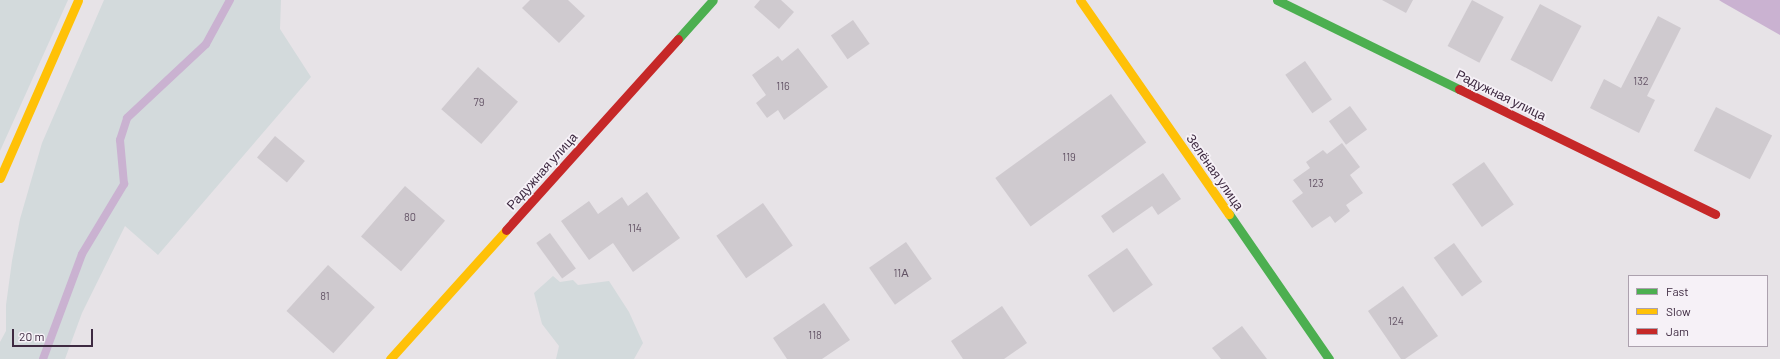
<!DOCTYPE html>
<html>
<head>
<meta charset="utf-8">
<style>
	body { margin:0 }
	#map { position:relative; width:1780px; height:359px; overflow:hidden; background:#e7e3e7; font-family:Barlow,sans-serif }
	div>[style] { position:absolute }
	.green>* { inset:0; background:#d3dadc }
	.water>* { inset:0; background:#cab2d1 }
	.stream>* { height:8px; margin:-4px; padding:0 4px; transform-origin:4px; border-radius:4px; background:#cab2d1 }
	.building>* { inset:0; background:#cfcacf; transform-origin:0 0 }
	.fast>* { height:9px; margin:-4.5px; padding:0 4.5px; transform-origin:4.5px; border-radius:4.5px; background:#4caf50 }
	.slow>* { height:9px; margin:-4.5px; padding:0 4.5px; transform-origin:4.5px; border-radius:4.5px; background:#ffc107 }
	.jam>* { height:9px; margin:-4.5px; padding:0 4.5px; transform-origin:4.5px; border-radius:4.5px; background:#c62828 }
	span { translate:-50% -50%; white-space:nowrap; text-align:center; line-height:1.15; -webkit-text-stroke:3.5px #f6f1f7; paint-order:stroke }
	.number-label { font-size:11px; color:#645466 }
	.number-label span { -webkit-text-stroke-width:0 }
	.street-label { font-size:13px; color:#3e2a41 }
	.legend { position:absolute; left:1628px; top:275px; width:140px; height:72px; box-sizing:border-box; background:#f6f1f7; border:1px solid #aca1ae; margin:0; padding:5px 7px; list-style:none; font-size:12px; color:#3e2a41 }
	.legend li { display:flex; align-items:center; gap:8px; height:20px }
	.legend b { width:20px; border:1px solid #aca1ae }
	.scale { position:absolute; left:12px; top:329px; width:81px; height:18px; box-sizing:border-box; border:2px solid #3e2a41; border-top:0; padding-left:5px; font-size:12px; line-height:14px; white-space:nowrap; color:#3e2a41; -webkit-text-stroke:3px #f6f1f7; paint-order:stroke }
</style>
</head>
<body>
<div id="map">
	<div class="green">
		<i style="clip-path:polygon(0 0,68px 0,0 151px)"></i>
		<i style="clip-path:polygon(104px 0,281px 0,280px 29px,311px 77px,158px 255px,125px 226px,82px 313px,65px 359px,0 359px,0 342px,6px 331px,6px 305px,12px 261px,20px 219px,42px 143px)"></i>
		<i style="clip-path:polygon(553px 276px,560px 282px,573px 280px,578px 285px,609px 281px,629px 312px,643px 343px,634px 359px,556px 359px,559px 346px,542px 324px,534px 293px)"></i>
	</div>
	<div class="water">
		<i style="clip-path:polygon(1719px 0,1780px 0,1780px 35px,1722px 2px)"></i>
	</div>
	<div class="stream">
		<i style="left:43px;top:359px;width:112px;rotate:-69.6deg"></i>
		<i style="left:82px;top:254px;width:82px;rotate:-59deg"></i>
		<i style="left:124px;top:184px;width:44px;rotate:-95.2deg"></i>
		<i style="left:120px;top:140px;width:23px;rotate:-72deg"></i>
		<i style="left:127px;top:118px;width:108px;rotate:-43.1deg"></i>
		<i style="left:206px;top:44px;width:50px;rotate:-61.4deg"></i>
	</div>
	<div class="building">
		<i style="clip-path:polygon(530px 0,568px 0,585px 16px,559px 43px,522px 8px)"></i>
		<i style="clip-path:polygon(760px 0,781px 0,794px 12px,779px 29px,754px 7px)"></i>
		<i style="clip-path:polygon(1382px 0,1413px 0,1406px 13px)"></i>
		<i style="left:1472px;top:0;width:36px;height:52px;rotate:28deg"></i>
		<i style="left:1540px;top:4px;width:47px;height:63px;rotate:28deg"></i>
		<i style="clip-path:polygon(1658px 16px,1681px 28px,1647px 96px,1655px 100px,1639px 133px,1590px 108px,1604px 79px,1621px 88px)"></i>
		<i style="left:853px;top:20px;width:29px;height:27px;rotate:55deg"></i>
		<i style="clip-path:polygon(798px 48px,828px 87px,784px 120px,778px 110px,767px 118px,756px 103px,766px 95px,752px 75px,778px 56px,782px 61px)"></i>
		<i style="left:1305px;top:61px;width:47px;height:24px;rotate:55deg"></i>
		<i style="left:478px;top:67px;width:53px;height:56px;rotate:41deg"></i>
		<i style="left:1111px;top:94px;width:60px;height:143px;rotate:54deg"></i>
		<i style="left:1350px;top:106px;width:29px;height:26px;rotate:54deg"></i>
		<i style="left:1716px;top:107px;width:63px;height:49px;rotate:27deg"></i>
		<i style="left:275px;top:136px;width:39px;height:28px;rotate:40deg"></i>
		<i style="clip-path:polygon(1342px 143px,1360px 167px,1350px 175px,1363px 193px,1346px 205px,1350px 211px,1335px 223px,1330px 216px,1312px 228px,1292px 201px,1303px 193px,1293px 180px,1310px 168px,1306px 162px,1323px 150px,1327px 154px)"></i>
		<i style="left:1484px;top:162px;width:52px;height:39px;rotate:55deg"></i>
		<i style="clip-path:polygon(1163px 173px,1181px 199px,1158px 215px,1152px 206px,1113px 233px,1101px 216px)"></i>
		<i style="left:405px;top:186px;width:53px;height:67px;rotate:41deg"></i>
		<i style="clip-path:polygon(647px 192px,680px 238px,633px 272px,613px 243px,589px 260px,561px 221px,589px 201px,598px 214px,622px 197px,628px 206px)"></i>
		<i style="left:763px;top:203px;width:52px;height:57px;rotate:55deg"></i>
		<i style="left:550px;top:233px;width:44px;height:17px;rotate:54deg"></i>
		<i style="left:906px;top:242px;width:45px;height:45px;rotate:55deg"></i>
		<i style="left:1454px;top:243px;width:48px;height:25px;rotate:54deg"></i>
		<i style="left:1127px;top:248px;width:45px;height:48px;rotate:55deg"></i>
		<i style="left:328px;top:265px;width:63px;height:62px;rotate:42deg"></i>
		<i style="clip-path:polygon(1403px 286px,1438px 336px,1405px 359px,1401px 359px,1368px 311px)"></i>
		<i style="clip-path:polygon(824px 303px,850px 340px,822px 359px,787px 359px,773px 338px)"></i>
		<i style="clip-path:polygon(1002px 306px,1027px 343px,1004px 359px,963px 359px,951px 341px)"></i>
		<i style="clip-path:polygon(1242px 326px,1267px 359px,1221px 359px,1212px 348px)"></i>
	</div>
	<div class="fast">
		<i style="left:1277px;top:0;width:203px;rotate:26.1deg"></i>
		<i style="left:678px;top:39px;width:52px;rotate:-48.1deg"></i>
		<i style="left:1229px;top:214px;width:176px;rotate:55.4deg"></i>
	</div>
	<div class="slow">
		<i style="left:1080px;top:0;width:261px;rotate:55.2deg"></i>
		<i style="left:0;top:178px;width:194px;rotate:-66.3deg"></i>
		<i style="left:390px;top:359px;width:173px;rotate:-48deg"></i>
	</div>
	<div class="jam">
		<i style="left:1459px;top:89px;width:285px;rotate:26deg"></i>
		<i style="left:506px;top:230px;width:257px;rotate:-48deg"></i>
	</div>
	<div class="number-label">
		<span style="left:1641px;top:81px">132</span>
		<span style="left:783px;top:86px">116</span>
		<span style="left:479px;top:102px">79</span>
		<span style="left:1069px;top:157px">119</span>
		<span style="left:1316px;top:183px">123</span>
		<span style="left:410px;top:217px">80</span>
		<span style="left:635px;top:228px">114</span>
		<span style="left:901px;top:273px">11А</span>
		<span style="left:325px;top:296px">81</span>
		<span style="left:1396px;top:321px">124</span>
		<span style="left:815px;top:335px">118</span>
	</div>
	<div class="street-label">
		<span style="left:1501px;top:95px;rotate:26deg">Радужная улица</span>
		<span style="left:542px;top:171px;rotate:-48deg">Радужная улица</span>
		<span style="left:1215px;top:172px;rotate:55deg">Зелёная улица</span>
	</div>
	<ul class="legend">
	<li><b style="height:5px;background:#4caf50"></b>Fast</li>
	<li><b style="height:5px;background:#ffc107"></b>Slow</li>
	<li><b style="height:5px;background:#c62828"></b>Jam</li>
	</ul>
	<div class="scale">20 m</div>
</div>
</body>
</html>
